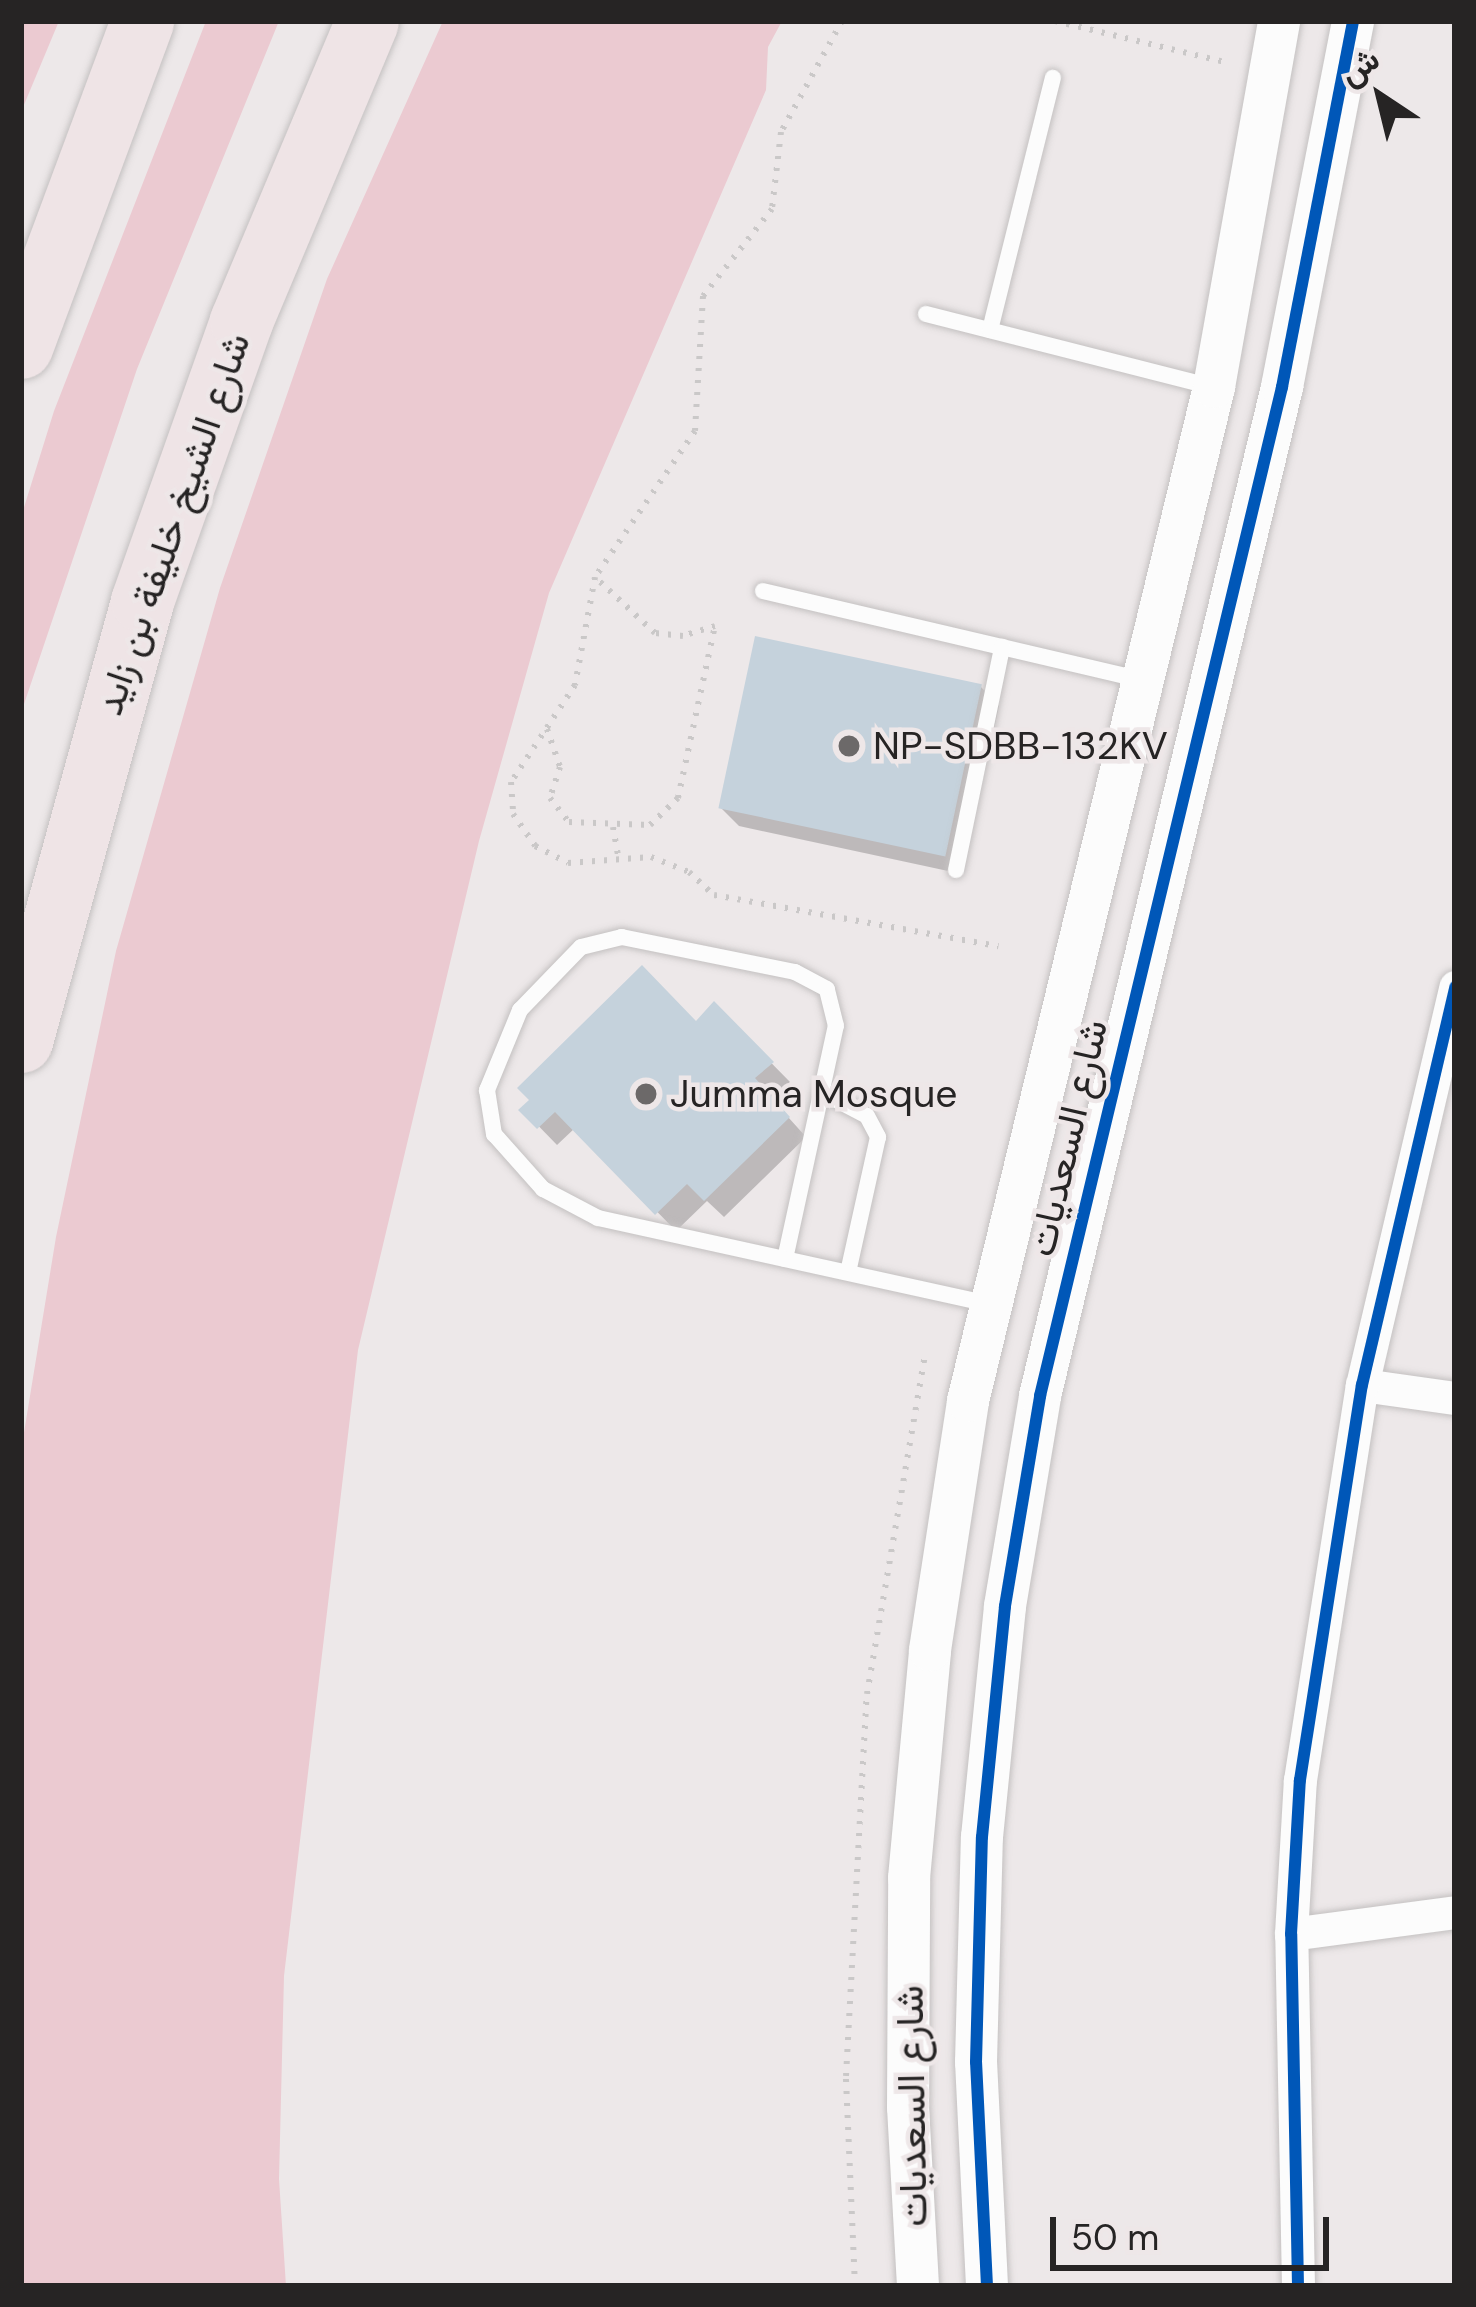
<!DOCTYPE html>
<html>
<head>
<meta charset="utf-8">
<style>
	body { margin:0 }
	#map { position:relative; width:1476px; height:2307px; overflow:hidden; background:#ede8e9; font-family:"DM Sans",Vazirmatn,sans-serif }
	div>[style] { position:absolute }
	.green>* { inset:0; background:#ebcad1 }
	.shadow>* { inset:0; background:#0003 }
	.building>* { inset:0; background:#c5d2dc; transform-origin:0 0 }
	.path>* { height:6px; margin-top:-3px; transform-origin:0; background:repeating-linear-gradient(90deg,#cac8c8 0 3px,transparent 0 12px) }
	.roads { filter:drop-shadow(0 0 3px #c4c1c1) drop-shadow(0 0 3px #c4c1c1) }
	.service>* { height:16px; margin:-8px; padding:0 8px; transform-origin:8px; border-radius:8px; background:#fcfcfc }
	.minor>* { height:33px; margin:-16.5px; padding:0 16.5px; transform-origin:16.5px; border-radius:16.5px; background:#fcfcfc }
	.tertiary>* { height:42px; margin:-21px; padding:0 21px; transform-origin:21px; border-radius:21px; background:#fcfcfc }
	.motorway>* { height:63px; margin:-31.5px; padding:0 31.5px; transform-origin:31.5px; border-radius:31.5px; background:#efe4e6 }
	.cycleway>* { height:12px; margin:-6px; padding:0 6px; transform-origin:6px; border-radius:6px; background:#0057b8 }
	.dots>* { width:33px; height:33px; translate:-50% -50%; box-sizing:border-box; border:6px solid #eee7e8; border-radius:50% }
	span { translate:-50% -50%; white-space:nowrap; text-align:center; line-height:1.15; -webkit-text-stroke:9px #eee7e8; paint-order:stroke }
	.street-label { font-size:39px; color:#262424 }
	.poi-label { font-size:39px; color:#262424 }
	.left { translate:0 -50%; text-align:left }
	.frame { position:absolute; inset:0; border:24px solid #262424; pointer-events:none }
	.north { position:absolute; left:1320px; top:36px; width:120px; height:120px; -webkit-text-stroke:9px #eee7e8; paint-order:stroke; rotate:325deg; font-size:33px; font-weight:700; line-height:48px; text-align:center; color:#262424 }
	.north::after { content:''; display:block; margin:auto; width:42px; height:54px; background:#262424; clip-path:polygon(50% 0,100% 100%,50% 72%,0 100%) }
	.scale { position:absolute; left:1050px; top:2217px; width:279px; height:54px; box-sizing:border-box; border:6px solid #262424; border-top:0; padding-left:15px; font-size:36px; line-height:42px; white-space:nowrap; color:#262424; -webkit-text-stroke:9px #eee7e8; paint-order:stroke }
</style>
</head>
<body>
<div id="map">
	<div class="green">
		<i style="clip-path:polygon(21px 21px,59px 21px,21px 112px)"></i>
		<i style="clip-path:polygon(206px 21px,279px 21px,137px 369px,21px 713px,21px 517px,54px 411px)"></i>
		<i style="clip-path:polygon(443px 21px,782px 21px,768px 47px,766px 90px,549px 593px,479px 841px,358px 1350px,284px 1976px,279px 2179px,286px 2286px,21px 2286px,21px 1451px,56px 1237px,116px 951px,220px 588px,327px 279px)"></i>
	</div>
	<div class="shadow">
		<i style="clip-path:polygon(981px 687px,999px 706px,962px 874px,739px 826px,720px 807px)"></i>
		<i style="clip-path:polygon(732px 1023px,790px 1082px,771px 1098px,806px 1137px,724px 1217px,707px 1201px,676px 1231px,575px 1128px,557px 1145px,523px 1110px,697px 1025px)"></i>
	</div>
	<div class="building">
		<i style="left:755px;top:636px;width:232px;height:176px;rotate:12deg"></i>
		<i style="clip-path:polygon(642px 965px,696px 1021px,714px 1001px,774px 1062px,755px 1078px,790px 1117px,704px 1201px,687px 1184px,655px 1215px,555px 1112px,537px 1129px,518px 1110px,529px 1100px,517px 1088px)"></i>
	</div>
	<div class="path">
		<i style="left:842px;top:21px;width:127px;rotate:118.8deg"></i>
		<i style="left:781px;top:132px;width:78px;rotate:96.7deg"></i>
		<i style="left:772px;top:209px;width:111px;rotate:128.4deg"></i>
		<i style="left:703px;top:296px;width:135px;rotate:93.4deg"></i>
		<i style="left:695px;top:431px;width:177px;rotate:124.4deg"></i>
		<i style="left:595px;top:577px;width:110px;rotate:100.5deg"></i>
		<i style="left:575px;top:685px;width:116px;rotate:123.4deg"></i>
		<i style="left:511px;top:782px;width:32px;rotate:86deg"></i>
		<i style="left:513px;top:814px;width:39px;rotate:55deg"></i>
		<i style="left:535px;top:846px;width:37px;rotate:27deg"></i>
		<i style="left:568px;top:863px;width:83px;rotate:-4.1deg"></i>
		<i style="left:651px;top:857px;width:41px;rotate:21.5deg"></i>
		<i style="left:689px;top:872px;width:34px;rotate:43deg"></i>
		<i style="left:714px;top:895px;width:289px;rotate:10.2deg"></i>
		<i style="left:1055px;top:21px;width:174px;rotate:13.6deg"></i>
		<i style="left:547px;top:729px;width:40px;rotate:71.1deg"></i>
		<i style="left:560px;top:767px;width:33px;rotate:108deg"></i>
		<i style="left:550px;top:798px;width:31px;rotate:52deg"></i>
		<i style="left:569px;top:822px;width:81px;rotate:2.1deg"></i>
		<i style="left:650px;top:825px;width:39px;rotate:-44deg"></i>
		<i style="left:678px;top:798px;width:176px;rotate:-77.9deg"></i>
		<i style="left:715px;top:626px;width:34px;rotate:163deg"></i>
		<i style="left:683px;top:636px;width:28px;rotate:-174deg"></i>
		<i style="left:655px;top:633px;width:82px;rotate:-137deg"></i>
		<i style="left:613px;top:827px;width:28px;rotate:80deg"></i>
		<i style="left:855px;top:2286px;width:210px;rotate:-92.5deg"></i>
		<i style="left:846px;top:2076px;width:383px;rotate:-86.9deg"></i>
		<i style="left:867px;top:1694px;width:345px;rotate:-80.3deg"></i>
	</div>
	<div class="roads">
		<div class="service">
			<i style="left:926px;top:314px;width:296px;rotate:14.3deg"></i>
			<i style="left:990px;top:330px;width:260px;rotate:-76deg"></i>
			<i style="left:763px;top:591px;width:390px;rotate:13.2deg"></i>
			<i style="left:956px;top:870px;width:228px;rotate:-78.3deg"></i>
			<i style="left:825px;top:1094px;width:47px;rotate:27.6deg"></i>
			<i style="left:867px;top:1116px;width:24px;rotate:62deg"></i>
			<i style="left:878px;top:1137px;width:138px;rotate:102.5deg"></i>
			<i style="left:785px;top:1259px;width:239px;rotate:-77.7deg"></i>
			<i style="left:836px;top:1026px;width:38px;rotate:-104deg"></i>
			<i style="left:827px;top:989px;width:36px;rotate:-152deg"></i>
			<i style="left:795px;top:972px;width:177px;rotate:-168.6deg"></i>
			<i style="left:622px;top:937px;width:42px;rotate:166.3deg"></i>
			<i style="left:581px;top:947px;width:88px;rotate:134.1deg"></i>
			<i style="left:520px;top:1010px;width:87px;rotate:112.4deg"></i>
			<i style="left:487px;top:1090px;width:45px;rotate:81deg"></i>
			<i style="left:494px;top:1134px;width:74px;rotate:48.3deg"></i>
			<i style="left:543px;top:1189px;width:62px;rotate:27.8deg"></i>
			<i style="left:598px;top:1218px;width:399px;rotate:12.4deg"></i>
		</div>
		<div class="minor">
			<i style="left:1362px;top:1385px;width:94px;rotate:8deg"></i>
			<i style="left:1291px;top:1934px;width:165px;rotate:-7.6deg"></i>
			<i style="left:1298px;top:2286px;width:352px;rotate:-91.1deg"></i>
			<i style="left:1291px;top:1934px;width:154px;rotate:-86.7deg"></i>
			<i style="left:1300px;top:1780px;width:400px;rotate:-81.1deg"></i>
			<i style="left:1362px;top:1385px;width:409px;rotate:-76.8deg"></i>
		</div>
		<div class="tertiary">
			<i style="left:918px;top:2286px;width:179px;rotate:-93.2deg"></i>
			<i style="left:908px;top:2107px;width:229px;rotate:-89.7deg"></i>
			<i style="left:909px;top:1878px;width:229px;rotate:-84.7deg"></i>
			<i style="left:930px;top:1650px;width:252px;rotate:-81.3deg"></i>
			<i style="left:968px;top:1401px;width:1043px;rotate:-76.36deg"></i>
			<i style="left:1214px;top:387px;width:372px;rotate:-79.9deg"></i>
			<i style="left:987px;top:2286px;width:224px;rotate:-92.8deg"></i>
			<i style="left:976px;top:2062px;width:225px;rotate:-88.5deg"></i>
			<i style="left:982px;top:1837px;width:232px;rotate:-84.3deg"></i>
			<i style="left:1005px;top:1606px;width:213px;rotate:-80.5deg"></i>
			<i style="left:1040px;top:1396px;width:1038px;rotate:-76.51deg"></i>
			<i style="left:1282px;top:387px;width:373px;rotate:-79deg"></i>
		</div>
		<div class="motorway">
			<i style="left:21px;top:347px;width:348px;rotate:-69.6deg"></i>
			<i style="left:21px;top:1041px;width:456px;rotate:-74.6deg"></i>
			<i style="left:142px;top:601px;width:297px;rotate:-70.5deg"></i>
			<i style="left:241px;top:321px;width:325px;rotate:-67.2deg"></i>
		</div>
	</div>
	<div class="cycleway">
		<i style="left:987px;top:2286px;width:224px;rotate:-92.8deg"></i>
		<i style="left:976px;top:2062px;width:225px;rotate:-88.5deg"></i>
		<i style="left:982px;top:1837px;width:232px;rotate:-84.3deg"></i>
		<i style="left:1005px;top:1606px;width:213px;rotate:-80.5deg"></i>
		<i style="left:1040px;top:1396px;width:1038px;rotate:-76.51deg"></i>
		<i style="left:1282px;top:387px;width:373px;rotate:-79deg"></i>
		<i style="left:1298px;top:2286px;width:352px;rotate:-91.1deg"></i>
		<i style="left:1291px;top:1934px;width:154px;rotate:-86.7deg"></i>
		<i style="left:1300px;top:1780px;width:400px;rotate:-81.1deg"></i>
		<i style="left:1362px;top:1385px;width:409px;rotate:-76.8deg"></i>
	</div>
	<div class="dots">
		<i style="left:849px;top:746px;background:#6c6969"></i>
		<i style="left:646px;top:1094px;background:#6c6969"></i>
	</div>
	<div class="street-label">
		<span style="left:173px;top:524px;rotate:-71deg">شارع الشيخ خليفة بن زايد</span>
		<span style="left:1068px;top:1138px;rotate:-77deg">شارع السعديات</span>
		<span style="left:912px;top:2106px;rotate:-91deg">شارع السعديات</span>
	</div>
	<div class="poi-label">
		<span class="left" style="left:873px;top:746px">NP-SDBB-132KV</span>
		<span class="left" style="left:670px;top:1094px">Jumma Mosque</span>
	</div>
	<div class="frame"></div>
	<div class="north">ش</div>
	<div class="scale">50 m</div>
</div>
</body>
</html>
